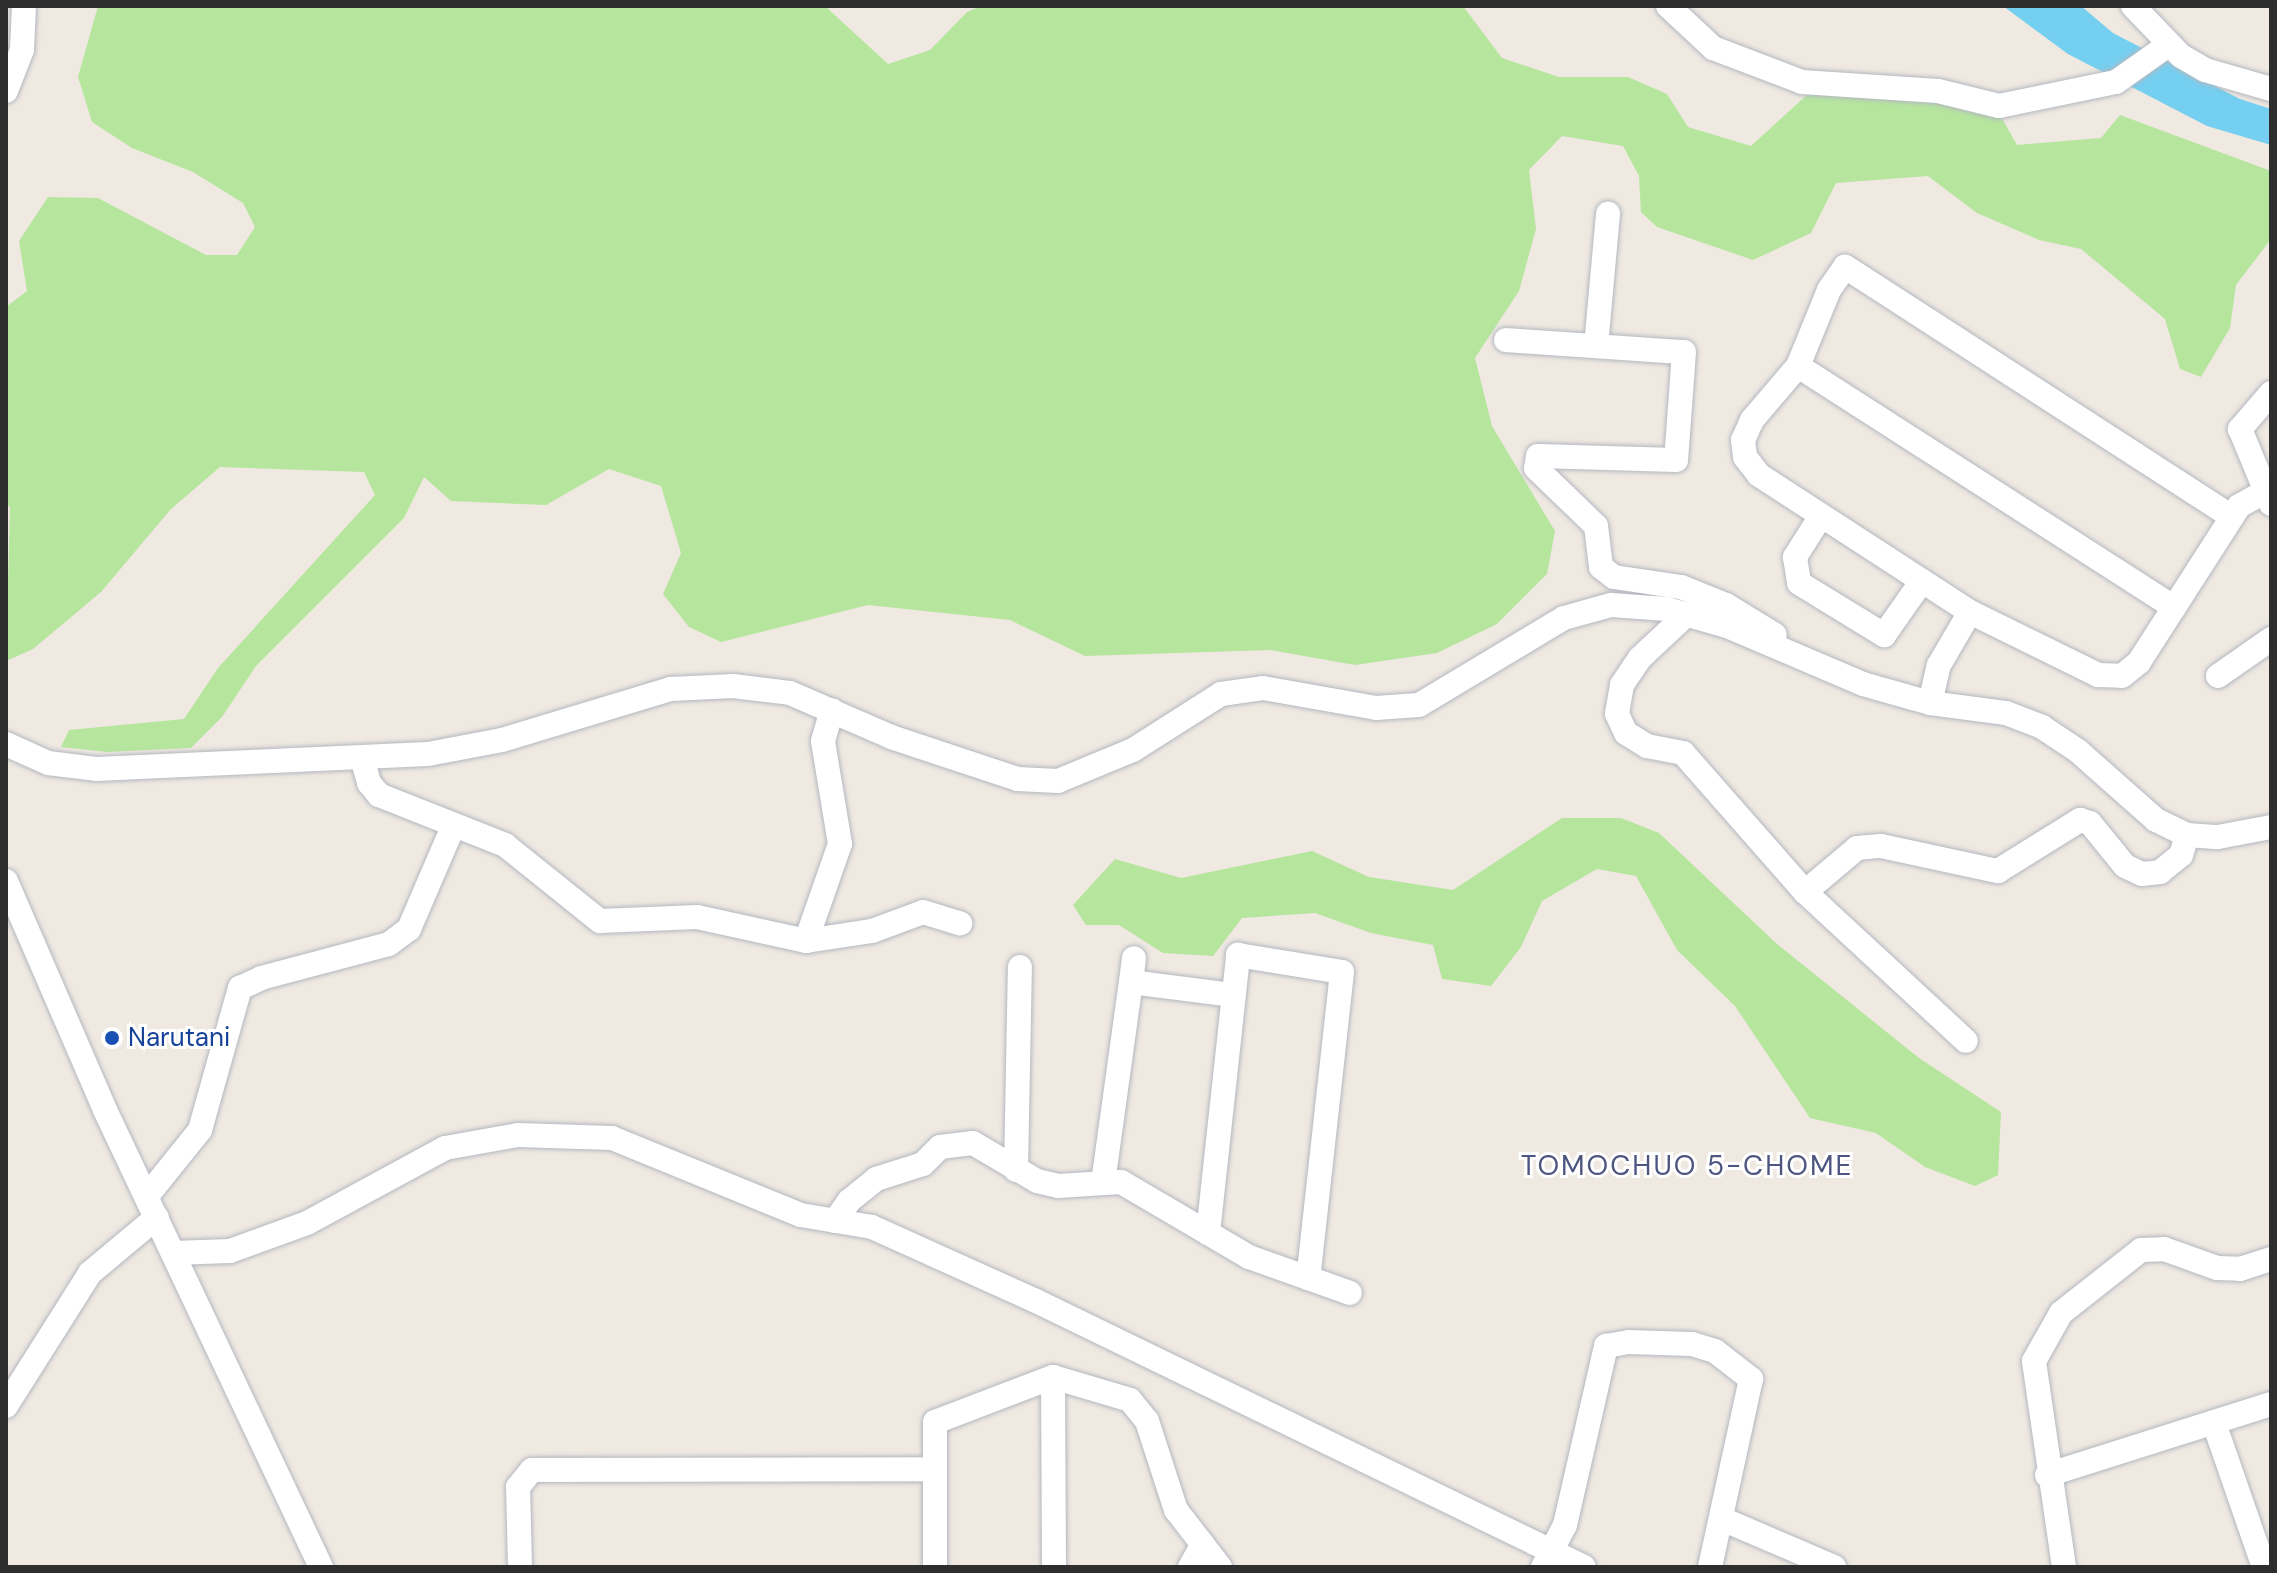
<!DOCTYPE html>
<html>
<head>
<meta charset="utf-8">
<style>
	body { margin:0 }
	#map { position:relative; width:2277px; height:1573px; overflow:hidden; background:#efe9e1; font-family:"DM Sans",sans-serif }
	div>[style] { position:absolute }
	.green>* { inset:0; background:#b6e59e }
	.water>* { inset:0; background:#75cff0 }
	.roads { filter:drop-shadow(0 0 2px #b4b7c1) drop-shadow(0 0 2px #b4b7c1) }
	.minor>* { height:24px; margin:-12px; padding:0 12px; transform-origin:12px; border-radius:12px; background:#fff }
	.dots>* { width:22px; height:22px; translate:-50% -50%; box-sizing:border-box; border:4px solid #fff; border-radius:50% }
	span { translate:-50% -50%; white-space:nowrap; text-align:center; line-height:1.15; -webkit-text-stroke:6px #fff; paint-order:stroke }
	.transit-label { font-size:26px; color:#164399 }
	.left { translate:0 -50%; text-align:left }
	.neighbourhood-label { font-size:28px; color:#4d5680; letter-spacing:2px }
	.frame { position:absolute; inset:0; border:8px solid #2e2e2e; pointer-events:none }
</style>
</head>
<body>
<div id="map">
	<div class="green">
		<i style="clip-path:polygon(98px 6px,825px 6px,888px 64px,930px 50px,967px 12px,981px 6px,1463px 6px,1502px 58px,1559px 77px,1628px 77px,1667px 94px,1688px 127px,1751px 146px,1808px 94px,1893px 93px,1998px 111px,2017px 145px,2101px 138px,2120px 115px,2271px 171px,2271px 239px,2236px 285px,2230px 328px,2201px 377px,2180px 369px,2165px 319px,2081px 249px,2039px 240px,1977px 213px,1928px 176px,1836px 183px,1811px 233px,1753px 260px,1657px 227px,1641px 212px,1639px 176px,1623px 146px,1562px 136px,1529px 170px,1536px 229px,1519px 291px,1475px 358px,1492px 426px,1555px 531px,1547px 574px,1497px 624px,1437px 653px,1355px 665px,1270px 650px,1085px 656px,1010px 620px,868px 605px,721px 642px,689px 627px,663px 594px,681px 553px,661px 486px,609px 469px,546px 505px,451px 501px,424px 477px,404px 518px,256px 666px,222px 717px,191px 748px,107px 752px,61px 747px,69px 730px,184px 719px,218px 668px,375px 495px,364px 472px,220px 467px,171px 509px,101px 592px,33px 649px,6px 661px,10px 507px,6px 503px,6px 307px,27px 291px,19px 241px,48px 197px,98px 198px,206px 255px,237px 255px,255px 227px,243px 203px,193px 172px,132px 148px,92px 122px,78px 77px)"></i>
		<i style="clip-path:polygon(1562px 818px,1621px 818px,1659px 833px,1777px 944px,1919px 1058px,2001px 1112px,1998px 1175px,1975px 1186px,1925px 1167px,1876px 1133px,1810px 1118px,1735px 1006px,1677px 950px,1636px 876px,1597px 869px,1542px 901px,1521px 947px,1491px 986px,1442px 979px,1433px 945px,1371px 933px,1315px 913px,1242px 918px,1213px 956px,1163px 953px,1119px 925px,1086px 925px,1073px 905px,1115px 859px,1181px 878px,1312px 851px,1369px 877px,1453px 890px)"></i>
	</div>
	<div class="water">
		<i style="clip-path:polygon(2003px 6px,2081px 6px,2113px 33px,2240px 99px,2271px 109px,2271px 145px,2207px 126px,2068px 54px)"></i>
	</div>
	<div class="roads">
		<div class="minor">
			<i style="left:1668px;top:6px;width:62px;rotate:43deg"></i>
			<i style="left:1713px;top:48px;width:95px;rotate:20.9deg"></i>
			<i style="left:1802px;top:82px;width:136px;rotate:3.8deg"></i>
			<i style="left:1938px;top:91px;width:63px;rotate:13.8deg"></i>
			<i style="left:1999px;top:106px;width:119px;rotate:-11.6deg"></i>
			<i style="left:2116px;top:82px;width:64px;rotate:-35.4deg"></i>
			<i style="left:2133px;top:6px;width:69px;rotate:46.2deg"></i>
			<i style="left:2181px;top:56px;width:28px;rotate:30deg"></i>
			<i style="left:2205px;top:70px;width:69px;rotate:16.1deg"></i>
			<i style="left:6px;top:91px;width:44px;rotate:-68.7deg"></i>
			<i style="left:22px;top:50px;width:44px;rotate:-87.4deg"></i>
			<i style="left:1506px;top:340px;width:178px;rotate:3.9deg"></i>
			<i style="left:1684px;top:352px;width:108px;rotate:94.2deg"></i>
			<i style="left:1676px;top:460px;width:138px;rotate:-178.3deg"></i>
			<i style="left:1538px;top:456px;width:12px;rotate:99deg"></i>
			<i style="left:1536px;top:468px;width:83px;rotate:44deg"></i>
			<i style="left:1596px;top:526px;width:41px;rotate:83deg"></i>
			<i style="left:1601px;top:567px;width:16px;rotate:38deg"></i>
			<i style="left:1614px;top:577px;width:68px;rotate:8.5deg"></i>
			<i style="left:1681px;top:587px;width:48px;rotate:21.8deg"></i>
			<i style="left:1726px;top:605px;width:57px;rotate:31.5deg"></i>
			<i style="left:1596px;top:346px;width:133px;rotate:-84.8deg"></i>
			<i style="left:1798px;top:366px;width:447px;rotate:32.7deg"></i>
			<i style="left:2271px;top:393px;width:48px;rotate:130.7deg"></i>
			<i style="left:2240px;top:429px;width:81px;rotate:67.5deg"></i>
			<i style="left:1821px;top:516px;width:49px;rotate:122.4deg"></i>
			<i style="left:1795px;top:557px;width:26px;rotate:81deg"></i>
			<i style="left:1799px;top:583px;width:100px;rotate:31.5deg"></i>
			<i style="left:1884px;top:635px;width:66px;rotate:-54.9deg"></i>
			<i style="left:2232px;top:517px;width:461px;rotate:-147.1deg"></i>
			<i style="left:1845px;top:267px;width:28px;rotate:125deg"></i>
			<i style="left:1829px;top:290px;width:82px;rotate:112.2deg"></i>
			<i style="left:1798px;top:366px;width:71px;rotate:130.4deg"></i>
			<i style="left:1752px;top:420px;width:22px;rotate:114deg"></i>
			<i style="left:1743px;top:440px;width:17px;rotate:83deg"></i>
			<i style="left:1745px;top:457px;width:23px;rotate:52deg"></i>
			<i style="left:1759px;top:475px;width:252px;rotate:33deg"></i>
			<i style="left:1970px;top:612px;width:143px;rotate:26.2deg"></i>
			<i style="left:2098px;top:675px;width:24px;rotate:2deg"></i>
			<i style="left:2122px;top:676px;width:22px;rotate:-39deg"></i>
			<i style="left:2139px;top:662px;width:185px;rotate:-57.3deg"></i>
			<i style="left:2239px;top:506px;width:31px;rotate:-29deg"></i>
			<i style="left:1686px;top:615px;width:63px;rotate:136.9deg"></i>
			<i style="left:1640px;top:658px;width:32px;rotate:124deg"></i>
			<i style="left:1622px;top:685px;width:29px;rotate:100deg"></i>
			<i style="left:1617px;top:714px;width:21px;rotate:65deg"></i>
			<i style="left:1626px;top:733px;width:25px;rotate:32deg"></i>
			<i style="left:1647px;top:746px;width:37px;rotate:11deg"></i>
			<i style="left:1683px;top:753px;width:185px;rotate:48.7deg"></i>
			<i style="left:1805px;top:892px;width:219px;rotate:42.8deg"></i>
			<i style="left:2218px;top:676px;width:65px;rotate:-34.9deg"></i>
			<i style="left:1930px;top:703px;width:39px;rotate:-77deg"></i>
			<i style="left:1939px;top:665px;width:61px;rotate:-59.7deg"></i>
			<i style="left:6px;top:744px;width:46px;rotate:24.3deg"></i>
			<i style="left:48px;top:763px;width:48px;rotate:7.1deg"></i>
			<i style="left:96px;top:769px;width:332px;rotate:-2.6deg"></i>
			<i style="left:428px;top:754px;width:75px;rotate:-10.7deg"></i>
			<i style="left:502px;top:740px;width:177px;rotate:-16.8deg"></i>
			<i style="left:671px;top:689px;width:62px;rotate:-2.8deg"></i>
			<i style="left:733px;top:686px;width:57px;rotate:7deg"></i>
			<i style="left:790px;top:693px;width:110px;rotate:23.5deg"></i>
			<i style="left:891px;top:737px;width:133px;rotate:18.4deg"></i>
			<i style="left:1017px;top:779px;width:41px;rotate:2.8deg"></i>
			<i style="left:1058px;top:781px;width:81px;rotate:-22.5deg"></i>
			<i style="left:1133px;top:750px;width:104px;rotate:-32.5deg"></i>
			<i style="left:1221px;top:694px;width:42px;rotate:-8.1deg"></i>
			<i style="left:1263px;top:688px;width:115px;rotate:10deg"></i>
			<i style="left:1376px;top:708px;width:43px;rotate:-4deg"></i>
			<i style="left:1419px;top:705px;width:169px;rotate:-31deg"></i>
			<i style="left:1564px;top:618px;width:49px;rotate:-15.5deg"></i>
			<i style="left:1611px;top:605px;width:56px;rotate:4.1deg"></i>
			<i style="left:1667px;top:609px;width:62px;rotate:15.8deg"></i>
			<i style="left:1727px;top:626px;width:148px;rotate:23.1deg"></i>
			<i style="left:1863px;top:684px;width:70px;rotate:15.8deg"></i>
			<i style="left:1930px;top:703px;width:77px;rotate:7.5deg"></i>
			<i style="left:2006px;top:713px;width:39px;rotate:21deg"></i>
			<i style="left:2042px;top:727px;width:43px;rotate:33.7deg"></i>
			<i style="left:2078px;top:751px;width:104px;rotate:41.5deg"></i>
			<i style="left:2156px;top:820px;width:34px;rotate:26deg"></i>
			<i style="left:2187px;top:835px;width:31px;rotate:4deg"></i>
			<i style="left:2218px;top:837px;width:54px;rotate:-10.7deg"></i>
			<i style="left:362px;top:758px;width:26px;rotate:74deg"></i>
			<i style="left:369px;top:783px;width:16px;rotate:50deg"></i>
			<i style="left:379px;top:795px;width:136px;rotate:21.6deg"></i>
			<i style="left:505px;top:845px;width:122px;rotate:38.7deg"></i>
			<i style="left:600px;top:921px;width:97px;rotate:-2.4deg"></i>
			<i style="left:697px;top:917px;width:112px;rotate:12.4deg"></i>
			<i style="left:806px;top:941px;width:67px;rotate:-8.6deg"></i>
			<i style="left:872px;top:931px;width:54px;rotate:-20.4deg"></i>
			<i style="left:923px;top:912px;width:39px;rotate:17deg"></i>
			<i style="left:6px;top:881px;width:249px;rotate:66.6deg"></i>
			<i style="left:105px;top:1110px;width:505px;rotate:64.7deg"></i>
			<i style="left:1805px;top:892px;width:68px;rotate:-40.2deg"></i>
			<i style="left:1857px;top:848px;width:24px;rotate:-5deg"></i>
			<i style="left:1881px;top:846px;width:120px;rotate:12.1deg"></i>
			<i style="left:1998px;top:871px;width:97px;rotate:-31.9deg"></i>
			<i style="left:2080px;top:820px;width:10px;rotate:17deg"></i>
			<i style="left:2090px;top:823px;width:55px;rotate:50.9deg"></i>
			<i style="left:2125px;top:866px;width:19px;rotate:25deg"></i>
			<i style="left:2142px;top:874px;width:18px;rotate:-6deg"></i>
			<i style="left:2160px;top:872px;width:27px;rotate:-39deg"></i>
			<i style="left:2181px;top:855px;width:21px;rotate:-73deg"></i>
			<i style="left:806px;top:941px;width:103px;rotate:-70.7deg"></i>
			<i style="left:840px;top:844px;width:104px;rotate:-99.4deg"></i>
			<i style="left:823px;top:741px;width:32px;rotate:-74deg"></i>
			<i style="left:1131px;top:982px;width:24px;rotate:-83deg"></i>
			<i style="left:1016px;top:1170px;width:203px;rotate:-88.9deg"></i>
			<i style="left:1103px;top:1183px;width:203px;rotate:-82.1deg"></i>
			<i style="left:1131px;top:982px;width:103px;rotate:7.3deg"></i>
			<i style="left:147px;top:1196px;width:85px;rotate:-51.2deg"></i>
			<i style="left:200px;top:1130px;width:148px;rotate:-74.3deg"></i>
			<i style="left:240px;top:988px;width:23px;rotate:-25deg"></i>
			<i style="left:261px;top:978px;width:132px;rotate:-14.9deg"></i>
			<i style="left:389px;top:944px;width:25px;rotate:-37deg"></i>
			<i style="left:409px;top:929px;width:109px;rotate:-66.7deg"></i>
			<i style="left:835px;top:1221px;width:24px;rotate:-55deg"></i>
			<i style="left:849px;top:1201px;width:35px;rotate:-39deg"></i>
			<i style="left:876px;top:1179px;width:49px;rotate:-17.7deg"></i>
			<i style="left:923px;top:1164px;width:24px;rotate:-45deg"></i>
			<i style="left:940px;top:1147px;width:33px;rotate:-7deg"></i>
			<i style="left:973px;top:1143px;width:74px;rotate:30.7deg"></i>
			<i style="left:1037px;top:1181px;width:22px;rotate:13deg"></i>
			<i style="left:1058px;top:1186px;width:63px;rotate:-3.6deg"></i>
			<i style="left:1121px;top:1182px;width:148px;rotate:30.4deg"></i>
			<i style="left:1249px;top:1257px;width:107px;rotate:19.6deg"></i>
			<i style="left:1208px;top:1233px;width:280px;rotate:-83.8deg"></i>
			<i style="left:1238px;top:955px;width:105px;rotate:9.3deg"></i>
			<i style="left:1342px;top:972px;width:308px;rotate:96.3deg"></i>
			<i style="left:173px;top:1253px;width:57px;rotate:-2deg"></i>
			<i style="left:230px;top:1251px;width:82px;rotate:-20deg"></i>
			<i style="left:307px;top:1223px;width:157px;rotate:-28.5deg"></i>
			<i style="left:445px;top:1148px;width:74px;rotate:-10.1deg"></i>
			<i style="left:518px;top:1135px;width:94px;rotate:1.8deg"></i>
			<i style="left:612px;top:1138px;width:204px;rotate:22.2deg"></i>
			<i style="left:801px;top:1215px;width:72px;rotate:9.6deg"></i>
			<i style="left:872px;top:1227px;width:178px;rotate:24.3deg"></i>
			<i style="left:1034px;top:1300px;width:611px;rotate:25.89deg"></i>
			<i style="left:1053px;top:1377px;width:190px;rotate:89.7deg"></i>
			<i style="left:6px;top:1406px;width:157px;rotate:-57.7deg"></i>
			<i style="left:90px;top:1273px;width:87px;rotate:-39.9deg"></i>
			<i style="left:2214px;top:1423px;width:152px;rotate:70.9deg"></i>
			<i style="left:2047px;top:1475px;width:235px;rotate:-17.6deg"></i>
			<i style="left:1722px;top:1519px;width:122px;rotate:23.2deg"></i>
			<i style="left:520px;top:1567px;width:80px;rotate:-91.4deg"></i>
			<i style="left:518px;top:1487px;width:22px;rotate:-51deg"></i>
			<i style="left:532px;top:1470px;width:403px;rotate:-0.1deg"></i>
			<i style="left:935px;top:1567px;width:145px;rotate:-90deg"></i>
			<i style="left:935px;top:1422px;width:126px;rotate:-20.9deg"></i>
			<i style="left:1053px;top:1377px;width:80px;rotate:16.6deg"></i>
			<i style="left:1130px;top:1400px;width:27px;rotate:51deg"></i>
			<i style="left:1147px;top:1421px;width:94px;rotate:72deg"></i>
			<i style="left:1176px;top:1510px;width:72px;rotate:52.3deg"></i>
			<i style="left:1190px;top:1567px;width:26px;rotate:-61deg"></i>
			<i style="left:1543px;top:1567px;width:47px;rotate:-62.4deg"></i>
			<i style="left:1565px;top:1525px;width:184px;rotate:-77.1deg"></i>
			<i style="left:1606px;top:1346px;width:23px;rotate:-10deg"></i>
			<i style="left:1629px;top:1342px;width:63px;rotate:1.8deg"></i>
			<i style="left:1692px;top:1344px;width:24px;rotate:17deg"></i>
			<i style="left:1715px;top:1351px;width:46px;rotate:37.9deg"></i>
			<i style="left:1751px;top:1379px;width:192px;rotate:102.3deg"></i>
			<i style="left:2064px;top:1567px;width:208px;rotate:-98.3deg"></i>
			<i style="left:2034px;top:1361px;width:55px;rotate:-60.6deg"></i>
			<i style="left:2061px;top:1313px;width:102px;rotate:-38.2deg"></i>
			<i style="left:2141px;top:1250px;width:23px;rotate:-2deg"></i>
			<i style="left:2164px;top:1249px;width:56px;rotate:19.7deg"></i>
			<i style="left:2217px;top:1268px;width:23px;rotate:2deg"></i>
			<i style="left:2240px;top:1269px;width:33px;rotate:-18deg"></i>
		</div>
	</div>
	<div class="dots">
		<i style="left:112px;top:1038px;background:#1a4fb4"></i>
	</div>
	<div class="transit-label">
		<span class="left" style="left:128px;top:1038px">Narutani</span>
	</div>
	<div class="neighbourhood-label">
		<span style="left:1687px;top:1166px">TOMOCHUO 5-CHOME</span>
	</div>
	<div class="frame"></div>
</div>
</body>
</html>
